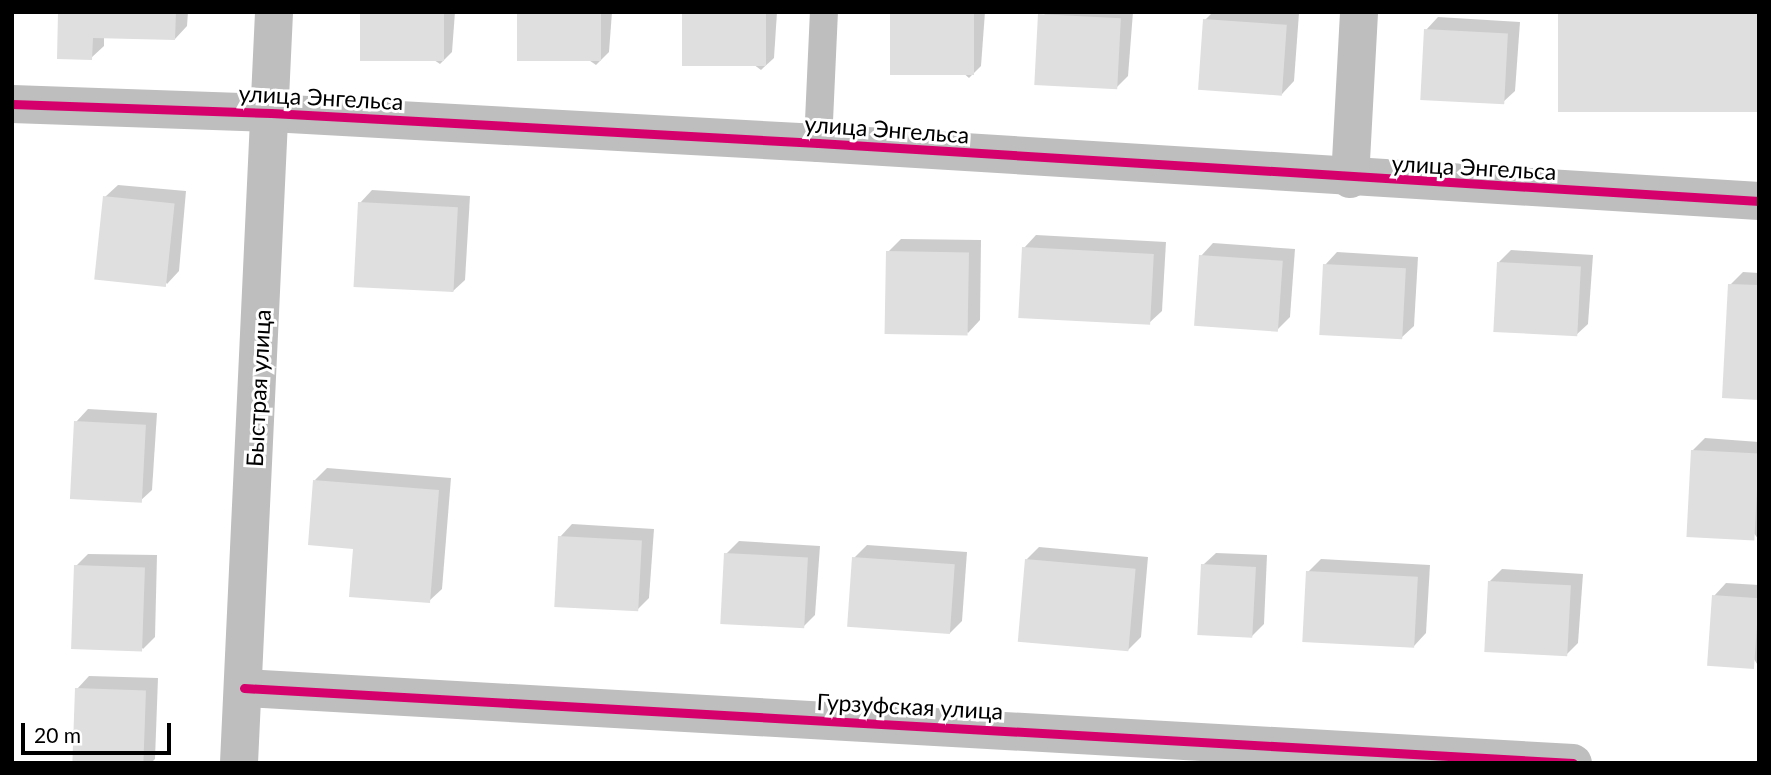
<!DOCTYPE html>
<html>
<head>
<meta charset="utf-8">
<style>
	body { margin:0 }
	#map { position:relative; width:1771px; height:775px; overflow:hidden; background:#fff; font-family:Lato,sans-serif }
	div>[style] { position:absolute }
	.shadow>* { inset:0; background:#0003 }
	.building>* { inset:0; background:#dfdfdf; transform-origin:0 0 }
	.lane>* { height:28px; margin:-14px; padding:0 14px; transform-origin:14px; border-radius:14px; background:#bebebe }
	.street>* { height:38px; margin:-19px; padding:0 19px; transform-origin:19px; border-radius:19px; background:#bebebe }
	.cycleway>* { height:9px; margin:-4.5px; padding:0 4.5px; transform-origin:4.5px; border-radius:4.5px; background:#d6006c }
	span { translate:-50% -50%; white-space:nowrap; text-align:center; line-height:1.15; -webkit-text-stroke:6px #fff; paint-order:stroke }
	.street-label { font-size:23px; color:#000 }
	.frame { position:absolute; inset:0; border:14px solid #000; pointer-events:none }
	.scale { position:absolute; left:21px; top:723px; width:150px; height:32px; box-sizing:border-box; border:4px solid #000; border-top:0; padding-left:9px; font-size:21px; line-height:24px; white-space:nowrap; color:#000; -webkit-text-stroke:5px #fff; paint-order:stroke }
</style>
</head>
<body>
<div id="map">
	<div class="shadow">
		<i style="clip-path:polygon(60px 12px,188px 12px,187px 26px,175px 39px,104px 37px,104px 46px,91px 58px)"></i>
		<i style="clip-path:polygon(362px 12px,455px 12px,452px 52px,440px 64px)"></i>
		<i style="clip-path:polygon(519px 12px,612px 12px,609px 52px,596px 65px)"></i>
		<i style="clip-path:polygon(683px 12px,777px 12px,774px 58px,761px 70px)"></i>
		<i style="clip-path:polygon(892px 12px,985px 12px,981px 66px,969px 78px)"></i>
		<i style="clip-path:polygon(1042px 12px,1133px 12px,1128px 76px,1116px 88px)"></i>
		<i style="clip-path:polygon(1213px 12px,1299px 13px,1294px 81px,1282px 94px,1205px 20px)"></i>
		<i style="clip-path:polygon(1438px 17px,1520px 22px,1515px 91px,1502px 103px,1426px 30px)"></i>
		<i style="clip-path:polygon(118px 185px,186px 191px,179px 271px,167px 284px,105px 197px)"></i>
		<i style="clip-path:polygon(372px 190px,470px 196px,465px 280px,452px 292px,360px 203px)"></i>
		<i style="clip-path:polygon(1036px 235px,1166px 242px,1162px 311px,1149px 323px,1024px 248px)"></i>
		<i style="clip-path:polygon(901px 239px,981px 240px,980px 320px,968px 333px,888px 252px)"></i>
		<i style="clip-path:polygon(1213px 243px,1295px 249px,1290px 317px,1277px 330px,1201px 256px)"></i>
		<i style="clip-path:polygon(1511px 250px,1593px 255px,1588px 324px,1575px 336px,1499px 262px)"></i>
		<i style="clip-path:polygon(1337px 252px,1418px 257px,1414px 326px,1401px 338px,1325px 265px)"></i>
		<i style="clip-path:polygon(1743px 272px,1759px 273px,1759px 398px,1730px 285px)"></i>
		<i style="clip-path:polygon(88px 409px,157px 413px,152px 490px,139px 502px,76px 422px)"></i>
		<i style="clip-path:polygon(1705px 438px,1759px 442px,1759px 540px,1692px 451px)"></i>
		<i style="clip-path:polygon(327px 468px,451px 478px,442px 589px,429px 601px,355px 547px,315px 480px)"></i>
		<i style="clip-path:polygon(572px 524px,654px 529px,649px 598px,637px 610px,560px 537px)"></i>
		<i style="clip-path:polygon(739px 541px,820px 546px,815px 615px,802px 628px,726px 554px)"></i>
		<i style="clip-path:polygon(867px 545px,967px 552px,962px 621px,950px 633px,854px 558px)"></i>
		<i style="clip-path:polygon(1039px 547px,1148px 557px,1141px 637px,1128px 650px,1026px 560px)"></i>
		<i style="clip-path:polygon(1216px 553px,1267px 555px,1264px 624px,1251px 637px,1203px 565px)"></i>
		<i style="clip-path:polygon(88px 554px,157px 555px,155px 637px,143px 649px,76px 566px)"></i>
		<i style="clip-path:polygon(1321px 559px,1430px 565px,1426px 633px,1414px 646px,1308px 572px)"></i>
		<i style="clip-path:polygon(1502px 569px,1583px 574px,1578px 643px,1566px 655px,1489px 582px)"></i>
		<i style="clip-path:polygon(1726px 583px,1759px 585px,1759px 667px,1714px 596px)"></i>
		<i style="clip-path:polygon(89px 676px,158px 678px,155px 759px,151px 763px,74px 763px,77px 689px)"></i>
	</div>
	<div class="building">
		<i style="clip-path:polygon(58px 12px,176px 12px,175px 40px,93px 38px,92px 60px,57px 59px)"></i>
		<i style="left:360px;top:12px;width:84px;height:49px"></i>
		<i style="left:517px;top:12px;width:84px;height:49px"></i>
		<i style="left:682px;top:12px;width:84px;height:54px"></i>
		<i style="left:890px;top:12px;width:84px;height:63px"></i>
		<i style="left:1558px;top:12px;width:201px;height:100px"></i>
		<i style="left:1038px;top:14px;width:83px;height:71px;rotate:3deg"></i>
		<i style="left:1203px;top:19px;width:84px;height:71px;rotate:4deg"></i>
		<i style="left:1424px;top:29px;width:84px;height:71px;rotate:3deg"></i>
		<i style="left:103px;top:196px;width:72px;height:84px;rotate:6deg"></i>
		<i style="left:358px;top:202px;width:100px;height:85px;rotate:3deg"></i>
		<i style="left:1022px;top:247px;width:132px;height:71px;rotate:3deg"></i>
		<i style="left:886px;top:251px;width:83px;height:83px;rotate:1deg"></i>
		<i style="left:1199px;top:255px;width:84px;height:71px;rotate:4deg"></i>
		<i style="left:1497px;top:262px;width:84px;height:70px;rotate:3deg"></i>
		<i style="left:1323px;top:264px;width:83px;height:71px;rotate:3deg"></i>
		<i style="clip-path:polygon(1728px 284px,1759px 285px,1759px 400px,1722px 398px)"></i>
		<i style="left:74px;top:421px;width:72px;height:78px;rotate:3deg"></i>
		<i style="left:1691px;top:450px;width:68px;height:87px;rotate:3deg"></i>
		<i style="clip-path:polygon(313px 480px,439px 490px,430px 603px,349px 597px,353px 549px,308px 545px)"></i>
		<i style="left:558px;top:536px;width:84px;height:71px;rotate:3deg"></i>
		<i style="left:724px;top:553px;width:84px;height:71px;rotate:3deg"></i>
		<i style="left:852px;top:557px;width:103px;height:70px;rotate:4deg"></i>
		<i style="left:1025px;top:559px;width:111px;height:83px;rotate:5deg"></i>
		<i style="left:1201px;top:564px;width:55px;height:71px;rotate:3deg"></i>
		<i style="left:74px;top:565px;width:71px;height:84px;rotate:2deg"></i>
		<i style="left:1306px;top:571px;width:112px;height:71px;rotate:3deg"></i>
		<i style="left:1488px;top:581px;width:83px;height:71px;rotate:3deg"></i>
		<i style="left:1712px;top:595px;width:47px;height:71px;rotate:4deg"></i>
		<i style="left:75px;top:688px;width:71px;height:75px;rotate:2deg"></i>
	</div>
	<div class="lane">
		<i style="left:818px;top:143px;width:131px;rotate:-87.4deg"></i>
	</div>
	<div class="street">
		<i style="left:12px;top:104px;width:259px;rotate:2deg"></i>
		<i style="left:271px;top:113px;width:548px;rotate:3.14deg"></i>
		<i style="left:818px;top:143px;width:943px;rotate:3.53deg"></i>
		<i style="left:1350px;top:179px;width:167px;rotate:-86.9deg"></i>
		<i style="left:244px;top:688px;width:1331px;rotate:3.23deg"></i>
		<i style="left:239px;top:763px;width:752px;rotate:-87.33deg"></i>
	</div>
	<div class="cycleway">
		<i style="left:12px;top:104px;width:259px;rotate:2deg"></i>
		<i style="left:271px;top:113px;width:548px;rotate:3.14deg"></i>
		<i style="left:818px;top:143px;width:943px;rotate:3.53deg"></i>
		<i style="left:244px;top:688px;width:1331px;rotate:3.23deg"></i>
	</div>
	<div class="street-label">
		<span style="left:321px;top:97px;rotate:3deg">улица Энгельса</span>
		<span style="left:887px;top:129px;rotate:4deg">улица Энгельса</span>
		<span style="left:1474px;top:167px;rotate:3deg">улица Энгельса</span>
		<span style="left:258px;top:388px;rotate:-87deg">Быстрая улица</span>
		<span style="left:910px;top:706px;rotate:3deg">Гурзуфская улица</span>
	</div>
	<div class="frame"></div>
	<div class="scale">20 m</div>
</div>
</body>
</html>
